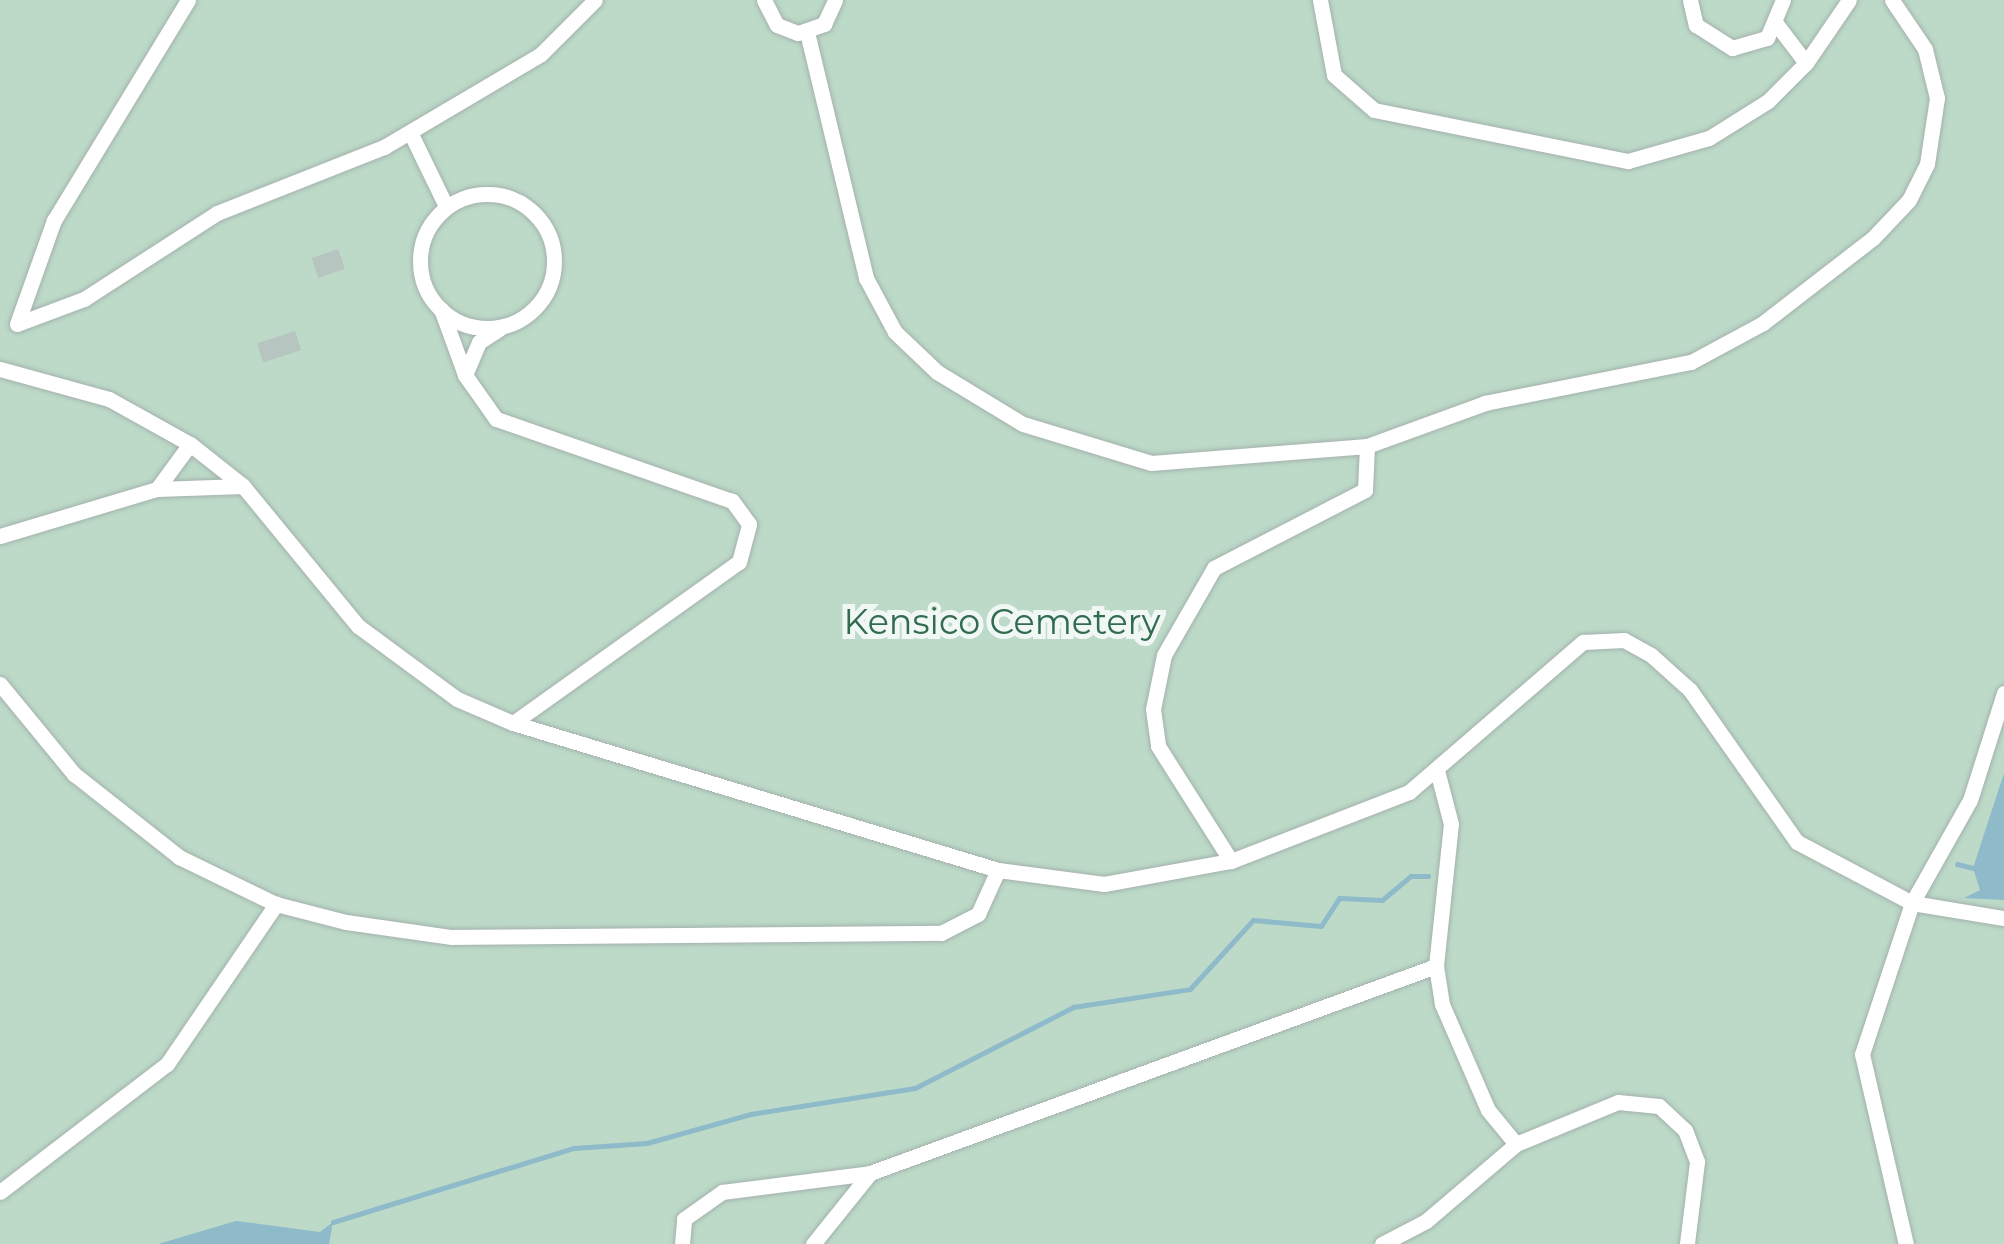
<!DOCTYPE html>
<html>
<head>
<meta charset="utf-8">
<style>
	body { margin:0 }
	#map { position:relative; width:2004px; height:1244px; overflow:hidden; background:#e1eae7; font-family:Montserrat,sans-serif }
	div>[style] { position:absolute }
	.green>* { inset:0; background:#bcdac7; transform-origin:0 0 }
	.water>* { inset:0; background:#8ebaca }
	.stream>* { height:5px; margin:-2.5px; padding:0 2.5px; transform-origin:2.5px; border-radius:2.5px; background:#8ebaca }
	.building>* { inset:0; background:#b7c5c1; transform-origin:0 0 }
	.roads { filter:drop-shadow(0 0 2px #a4b1ae) drop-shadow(0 0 2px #a4b1ae) }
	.minor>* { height:15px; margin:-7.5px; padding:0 7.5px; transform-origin:7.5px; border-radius:7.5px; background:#fff }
	.minor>.ring { margin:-7.5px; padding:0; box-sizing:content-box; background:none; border:15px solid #fff; border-radius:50% }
	span { translate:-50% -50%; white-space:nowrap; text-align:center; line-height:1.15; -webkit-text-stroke:10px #f1f7f5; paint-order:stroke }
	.park-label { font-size:35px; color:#316c4f }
</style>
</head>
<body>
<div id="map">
	<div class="green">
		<i style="left:0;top:0;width:2004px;height:1244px"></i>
	</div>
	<div class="water">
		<i style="clip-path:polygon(2004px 773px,2004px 900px,1964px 898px,1980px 890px,1973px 868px)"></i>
		<i style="clip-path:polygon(236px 1221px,320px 1232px,333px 1222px,329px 1244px,158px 1244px)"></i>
	</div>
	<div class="stream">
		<i style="left:1957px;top:864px;width:16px;rotate:14deg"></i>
		<i style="left:333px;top:1222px;width:252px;rotate:-17.1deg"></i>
		<i style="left:574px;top:1148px;width:73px;rotate:-3.9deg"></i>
		<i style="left:647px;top:1143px;width:108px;rotate:-15.6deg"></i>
		<i style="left:751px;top:1114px;width:166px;rotate:-9deg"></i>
		<i style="left:915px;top:1088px;width:178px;rotate:-27.1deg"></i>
		<i style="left:1073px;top:1007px;width:118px;rotate:-8.7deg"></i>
		<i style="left:1190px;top:989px;width:93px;rotate:-47.6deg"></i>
		<i style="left:1253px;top:920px;width:68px;rotate:5deg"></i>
		<i style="left:1321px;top:926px;width:33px;rotate:-57deg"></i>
		<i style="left:1339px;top:898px;width:43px;rotate:2.7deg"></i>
		<i style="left:1382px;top:900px;width:38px;rotate:-40deg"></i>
		<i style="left:1411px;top:876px;width:17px"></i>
	</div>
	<div class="building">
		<i style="left:338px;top:249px;width:21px;height:28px;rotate:71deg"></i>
		<i style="left:295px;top:331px;width:20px;height:40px;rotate:72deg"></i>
	</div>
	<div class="roads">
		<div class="minor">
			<i style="left:188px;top:0;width:258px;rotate:121.3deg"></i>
			<i style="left:54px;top:220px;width:110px;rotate:109.6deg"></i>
			<i style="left:17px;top:324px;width:72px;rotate:-20.5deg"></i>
			<i style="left:84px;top:299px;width:158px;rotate:-32.9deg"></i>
			<i style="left:217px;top:213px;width:180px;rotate:-21.6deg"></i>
			<i style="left:384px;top:147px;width:182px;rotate:-30.6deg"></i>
			<i style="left:541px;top:54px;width:76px;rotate:-45deg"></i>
			<i style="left:764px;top:0;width:28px;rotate:63deg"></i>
			<i style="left:777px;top:25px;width:22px;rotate:21deg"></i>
			<i style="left:798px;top:33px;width:28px;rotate:-19deg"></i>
			<i style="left:824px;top:24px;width:26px;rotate:-65deg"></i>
			<i style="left:1320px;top:0;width:76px;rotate:79.4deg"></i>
			<i style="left:1334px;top:75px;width:53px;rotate:41.2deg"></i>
			<i style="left:1374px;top:110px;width:259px;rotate:11.4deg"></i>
			<i style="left:1628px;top:161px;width:84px;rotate:-15.9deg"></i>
			<i style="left:1709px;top:138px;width:70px;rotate:-32.1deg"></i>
			<i style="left:1768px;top:101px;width:54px;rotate:-45deg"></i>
			<i style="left:1806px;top:63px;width:48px;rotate:-127.3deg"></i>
			<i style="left:1690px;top:0;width:26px;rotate:77deg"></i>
			<i style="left:1696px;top:25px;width:43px;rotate:32.6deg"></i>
			<i style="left:1732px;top:48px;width:36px;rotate:-16deg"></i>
			<i style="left:1767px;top:38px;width:41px;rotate:-67.2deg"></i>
			<i style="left:807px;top:32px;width:253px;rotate:76.5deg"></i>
			<i style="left:866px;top:278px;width:61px;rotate:61.8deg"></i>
			<i style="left:895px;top:332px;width:58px;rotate:43.6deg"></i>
			<i style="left:937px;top:372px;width:100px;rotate:31.2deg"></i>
			<i style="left:1023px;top:424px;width:134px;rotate:16.9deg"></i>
			<i style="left:1151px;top:463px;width:217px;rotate:-4.5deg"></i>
			<i style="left:1367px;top:446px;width:44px;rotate:92.6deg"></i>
			<i style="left:1365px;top:490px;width:170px;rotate:152.7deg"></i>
			<i style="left:1214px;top:568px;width:100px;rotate:119.9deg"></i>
			<i style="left:1164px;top:655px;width:55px;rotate:101.5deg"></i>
			<i style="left:1153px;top:709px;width:37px;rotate:82deg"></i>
			<i style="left:1158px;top:746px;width:136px;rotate:57.6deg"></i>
			<i style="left:1231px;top:861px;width:191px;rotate:-21.2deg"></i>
			<i style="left:1409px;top:792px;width:230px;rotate:-40.8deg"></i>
			<i style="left:1583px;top:642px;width:41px;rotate:-2.8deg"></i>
			<i style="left:1624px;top:640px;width:31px;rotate:29deg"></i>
			<i style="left:1651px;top:655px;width:52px;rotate:41.9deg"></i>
			<i style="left:1690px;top:690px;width:186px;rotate:54.9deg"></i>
			<i style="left:1797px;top:842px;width:130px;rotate:27.9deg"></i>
			<i style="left:1912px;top:903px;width:159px;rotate:108.3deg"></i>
			<i style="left:1862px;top:1054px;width:195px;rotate:77deg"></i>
			<i style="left:1806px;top:63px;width:76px;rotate:-55.7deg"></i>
			<i style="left:410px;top:132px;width:82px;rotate:64.1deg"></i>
			<i class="ring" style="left:420px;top:194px;width:119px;height:119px"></i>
			<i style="left:441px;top:309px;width:70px;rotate:70deg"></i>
			<i style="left:0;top:369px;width:113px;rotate:15.4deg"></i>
			<i style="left:109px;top:399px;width:93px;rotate:29.1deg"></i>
			<i style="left:190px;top:444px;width:56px;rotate:126.3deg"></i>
			<i style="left:190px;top:444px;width:68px;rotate:38.4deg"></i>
			<i style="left:1367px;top:446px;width:126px;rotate:-20deg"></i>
			<i style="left:1485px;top:403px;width:210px;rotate:-11.3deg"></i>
			<i style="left:1691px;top:362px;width:82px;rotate:-28.4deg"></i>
			<i style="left:1763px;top:323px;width:139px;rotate:-37.7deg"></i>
			<i style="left:1873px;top:238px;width:52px;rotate:-46.5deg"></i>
			<i style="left:1909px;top:200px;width:40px;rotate:-63.4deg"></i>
			<i style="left:1927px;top:164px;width:67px;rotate:-81.4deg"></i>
			<i style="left:1937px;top:98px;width:50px;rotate:-103.8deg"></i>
			<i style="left:1925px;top:49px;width:59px;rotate:-124deg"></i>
			<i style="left:0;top:536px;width:164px;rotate:-16.7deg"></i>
			<i style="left:157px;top:489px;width:86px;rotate:-2deg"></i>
			<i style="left:243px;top:486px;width:181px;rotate:50.6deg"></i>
			<i style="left:358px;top:626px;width:123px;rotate:36.4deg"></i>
			<i style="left:457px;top:699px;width:61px;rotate:23.2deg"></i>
			<i style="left:513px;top:723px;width:277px;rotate:-35.5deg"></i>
			<i style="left:739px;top:562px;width:39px;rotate:-75deg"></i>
			<i style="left:749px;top:524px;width:29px;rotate:-126deg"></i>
			<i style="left:732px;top:501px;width:250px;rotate:-160.8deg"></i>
			<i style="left:496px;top:419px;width:54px;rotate:-125.2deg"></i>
			<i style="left:465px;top:375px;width:36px;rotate:-67deg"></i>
			<i style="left:479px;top:342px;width:24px;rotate:-33deg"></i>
			<i style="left:0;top:684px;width:117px;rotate:50.6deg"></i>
			<i style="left:74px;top:774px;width:134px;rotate:38.3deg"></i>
			<i style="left:179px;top:857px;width:108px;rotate:25.9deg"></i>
			<i style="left:276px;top:904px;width:72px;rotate:14.4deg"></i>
			<i style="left:346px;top:922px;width:107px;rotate:8.1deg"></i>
			<i style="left:452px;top:937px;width:489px;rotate:-0.5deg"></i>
			<i style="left:941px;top:933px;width:42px;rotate:-27.2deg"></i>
			<i style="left:978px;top:914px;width:48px;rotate:-65.6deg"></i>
			<i style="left:2004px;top:693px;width:112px;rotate:107.6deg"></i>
			<i style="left:1970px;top:800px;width:118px;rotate:119.4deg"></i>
			<i style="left:1912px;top:903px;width:93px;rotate:9.3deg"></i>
			<i style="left:513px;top:723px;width:507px;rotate:16.86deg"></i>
			<i style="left:998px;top:870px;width:107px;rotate:7.5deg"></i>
			<i style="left:1104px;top:884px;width:129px;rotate:-10.3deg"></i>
			<i style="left:1516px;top:1144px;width:110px;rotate:-22.4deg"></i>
			<i style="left:1618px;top:1102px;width:41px;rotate:5.6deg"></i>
			<i style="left:1659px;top:1106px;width:35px;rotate:43deg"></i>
			<i style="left:1685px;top:1130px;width:34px;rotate:69deg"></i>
			<i style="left:1697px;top:1162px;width:83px;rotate:97deg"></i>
			<i style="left:0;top:1192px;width:210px;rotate:-37.5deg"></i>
			<i style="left:167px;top:1064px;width:194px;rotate:-55.7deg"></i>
			<i style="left:682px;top:1244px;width:25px;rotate:-85deg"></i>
			<i style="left:684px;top:1219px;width:47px;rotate:-35.4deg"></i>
			<i style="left:722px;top:1192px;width:149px;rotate:-7.3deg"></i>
			<i style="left:870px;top:1173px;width:603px;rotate:-20.09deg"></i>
			<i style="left:813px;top:1244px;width:91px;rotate:-51.2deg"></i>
			<i style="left:1382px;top:1244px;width:50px;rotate:-27.6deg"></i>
			<i style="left:1426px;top:1221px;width:118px;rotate:-40.5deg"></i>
			<i style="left:1516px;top:1144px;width:44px;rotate:-129.5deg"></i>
			<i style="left:1488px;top:1110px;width:116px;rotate:-113.5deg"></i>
			<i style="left:1442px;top:1004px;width:38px;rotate:-99deg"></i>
			<i style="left:1436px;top:966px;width:143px;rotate:-84deg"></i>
			<i style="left:1451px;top:824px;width:52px;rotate:-104.6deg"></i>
		</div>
	</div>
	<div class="park-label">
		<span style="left:1002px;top:622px">Kensico Cemetery</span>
	</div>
</div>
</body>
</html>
